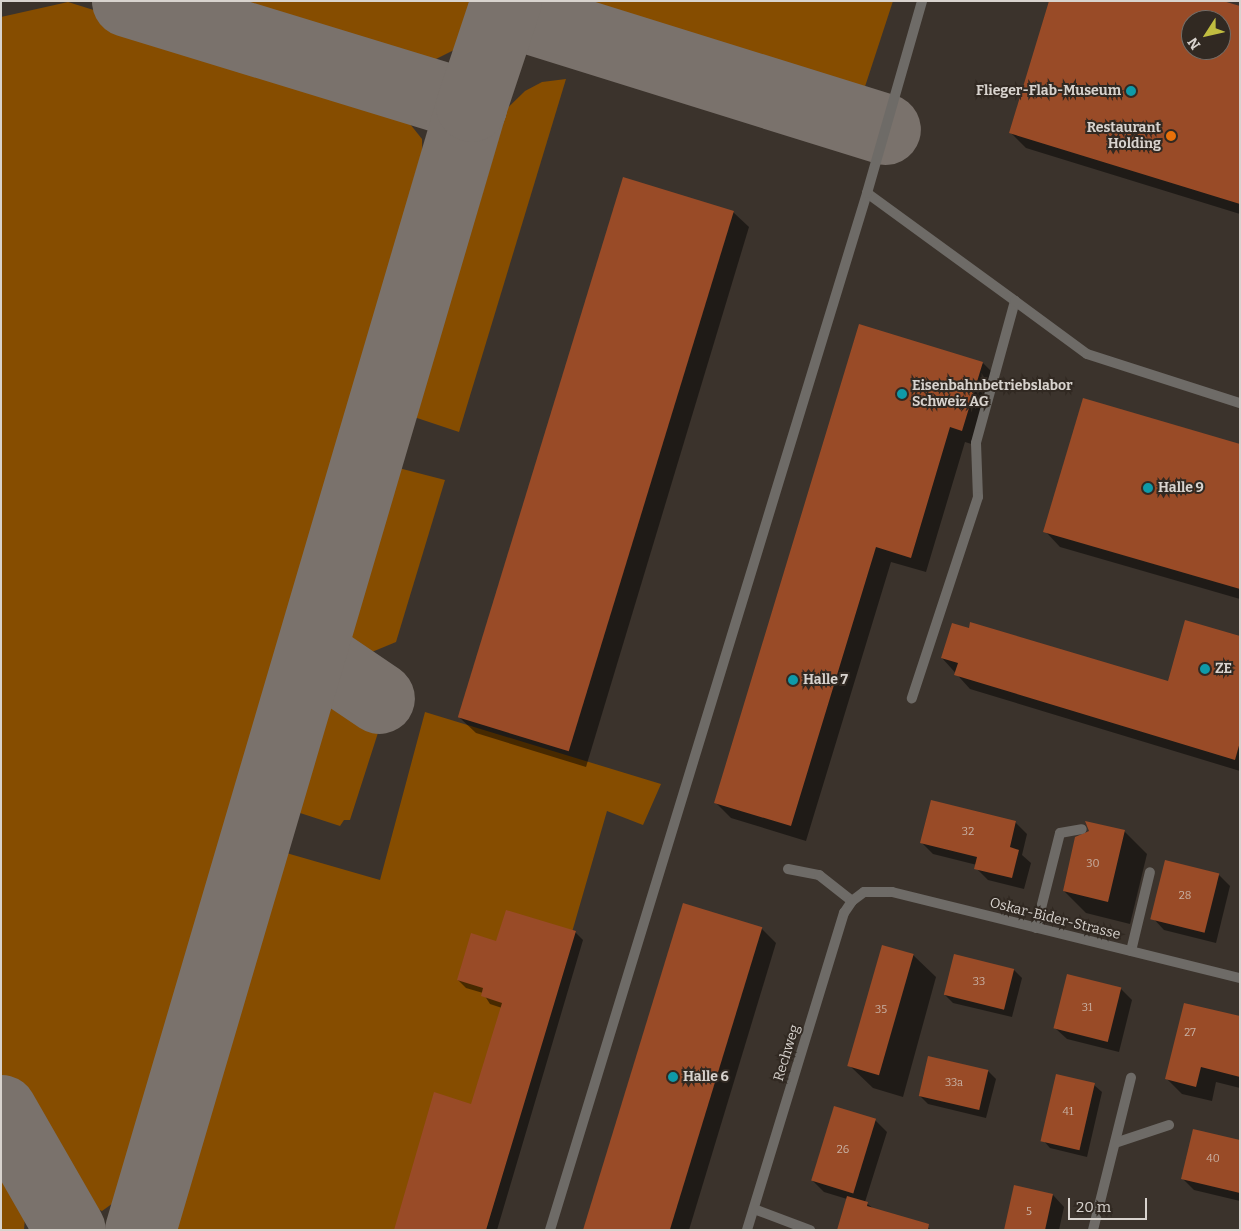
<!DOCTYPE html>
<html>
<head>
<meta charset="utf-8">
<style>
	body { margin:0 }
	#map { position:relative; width:1241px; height:1231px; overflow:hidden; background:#3b332c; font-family:Bitter,serif }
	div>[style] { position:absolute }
	.green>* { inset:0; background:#864d00 }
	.shadow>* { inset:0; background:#0007 }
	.taxiway>* { height:71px; margin:-35.5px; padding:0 35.5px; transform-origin:35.5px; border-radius:35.5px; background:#7a726c }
	.building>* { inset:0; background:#994b27; transform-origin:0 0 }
	.lane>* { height:10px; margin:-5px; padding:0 5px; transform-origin:5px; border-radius:5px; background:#6e6b67 }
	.street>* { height:10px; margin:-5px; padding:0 5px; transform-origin:5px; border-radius:5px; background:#6e6b67 }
	.dots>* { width:14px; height:14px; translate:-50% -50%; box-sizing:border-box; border:2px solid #312922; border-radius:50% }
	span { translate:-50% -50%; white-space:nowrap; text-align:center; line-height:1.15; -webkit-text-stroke:4px #312922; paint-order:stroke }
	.number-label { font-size:11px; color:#c8b1a4 }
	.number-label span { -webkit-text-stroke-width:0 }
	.poi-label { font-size:14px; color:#d8d3ce; font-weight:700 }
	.right { translate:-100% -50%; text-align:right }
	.left { translate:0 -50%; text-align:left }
	.street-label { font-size:14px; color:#d8d3ce }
	.frame { position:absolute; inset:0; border:2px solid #d8d3ce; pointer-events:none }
	.north { position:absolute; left:1181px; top:10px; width:50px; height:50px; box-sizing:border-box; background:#312922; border:1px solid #746d67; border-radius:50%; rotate:235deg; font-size:14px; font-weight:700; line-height:20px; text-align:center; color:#d8d3ce }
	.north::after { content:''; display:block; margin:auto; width:18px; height:22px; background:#c1bd40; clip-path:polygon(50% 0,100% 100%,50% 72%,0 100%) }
	.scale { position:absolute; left:1068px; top:1198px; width:79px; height:22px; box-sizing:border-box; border:2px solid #d8d3ce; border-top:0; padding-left:6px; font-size:15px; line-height:18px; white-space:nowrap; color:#d8d3ce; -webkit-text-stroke:4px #312922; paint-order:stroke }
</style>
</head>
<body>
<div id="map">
	<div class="green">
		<i style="clip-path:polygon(205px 1px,489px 1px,485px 12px,462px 46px,436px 59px,411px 61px,306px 34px)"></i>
		<i style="clip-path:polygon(558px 1px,893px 1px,857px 111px,577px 23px)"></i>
		<i style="clip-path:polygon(68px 2px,394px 104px,422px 139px,423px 203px,130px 1191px,102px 1211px,64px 1195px,1px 1079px,1px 17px)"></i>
		<i style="clip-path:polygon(566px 79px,459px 432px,402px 413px,494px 121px,525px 91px,542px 82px)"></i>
		<i style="clip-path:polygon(391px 466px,445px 480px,396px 642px,367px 654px,353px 647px,343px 618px)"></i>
		<i style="clip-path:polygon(354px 693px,379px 698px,375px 706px,385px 711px,350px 820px,344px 820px,340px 826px,297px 812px,299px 806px,289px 804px,317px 718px,338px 699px)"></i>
		<i style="clip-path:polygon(425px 712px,661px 784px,643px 825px,607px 811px,486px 1230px,169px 1230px,276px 850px,380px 880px)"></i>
		<i style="clip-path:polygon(1px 1160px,26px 1205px,24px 1230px,1px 1230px)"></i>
	</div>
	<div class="shadow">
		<i style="clip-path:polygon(evenodd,1051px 1px,1240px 8px,1240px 214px,1026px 148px,1011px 133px,1051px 1px,1191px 20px,1221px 20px,1221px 50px,1191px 50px,1191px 20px)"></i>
		<i style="clip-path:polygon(733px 212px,749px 227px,586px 767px,476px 733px,460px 718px)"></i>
		<i style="clip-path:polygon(983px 363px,998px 378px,978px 446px,965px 442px,926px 572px,891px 562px,806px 841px,731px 818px,715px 802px)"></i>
		<i style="clip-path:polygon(1240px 446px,1240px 599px,1060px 547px,1045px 531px)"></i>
		<i style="clip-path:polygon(1240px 638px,1240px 771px,970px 689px,942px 658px,1168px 682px)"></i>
		<i style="clip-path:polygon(1015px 822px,1027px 834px,1022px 855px,1031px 863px,1024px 889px,988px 880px,976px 868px,977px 865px,933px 854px,921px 842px)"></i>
		<i style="clip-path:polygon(1124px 831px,1147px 854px,1130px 924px,1086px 913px,1064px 891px)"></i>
		<i style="clip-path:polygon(1218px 874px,1230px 886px,1216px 943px,1164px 930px,1153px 918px)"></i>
		<i style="clip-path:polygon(761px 928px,776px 943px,689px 1230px,589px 1230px)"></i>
		<i style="clip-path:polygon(575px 932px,583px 940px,497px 1230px,395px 1230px,472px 1105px,502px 1008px,490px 1004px,483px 993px,466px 988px,458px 980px,497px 943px)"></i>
		<i style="clip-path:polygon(913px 955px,936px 977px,903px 1097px,873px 1088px,850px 1066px)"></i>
		<i style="clip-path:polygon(955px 955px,1014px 970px,1022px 978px,1012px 1017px,953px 1003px,945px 995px)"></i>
		<i style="clip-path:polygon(1120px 988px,1132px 1000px,1119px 1052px,1067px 1039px,1055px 1028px)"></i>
		<i style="clip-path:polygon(1240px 1018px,1240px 1088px,1216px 1082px,1212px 1101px,1182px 1094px,1167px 1079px)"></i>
		<i style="clip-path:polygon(929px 1058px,988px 1071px,996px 1079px,986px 1118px,928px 1104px,920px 1096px)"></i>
		<i style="clip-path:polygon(1094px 1085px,1102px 1092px,1087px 1157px,1050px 1148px,1043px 1140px)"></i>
		<i style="clip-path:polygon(875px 1120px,887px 1132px,865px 1202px,874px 1209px,926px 1225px,931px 1230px,842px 1230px,847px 1199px,824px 1192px,812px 1180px)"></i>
		<i style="clip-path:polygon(1240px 1141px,1240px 1201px,1194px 1190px,1182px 1178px)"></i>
		<i style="clip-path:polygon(1053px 1195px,1064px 1207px,1059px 1230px,1006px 1230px)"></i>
	</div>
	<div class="taxiway">
		<i style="left:127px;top:1px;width:360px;rotate:17deg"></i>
		<i style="left:503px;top:10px;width:400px;rotate:17.3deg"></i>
		<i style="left:311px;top:652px;width:82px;rotate:34.1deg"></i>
		<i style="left:1px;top:1110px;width:138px;rotate:60.1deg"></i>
		<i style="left:140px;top:1230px;width:1172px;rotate:-73.59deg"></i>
		<i style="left:471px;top:106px;width:111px;rotate:-71.6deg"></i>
	</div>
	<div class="building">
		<i style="clip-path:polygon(evenodd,1049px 1px,1223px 1px,1240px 6px,1240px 204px,1009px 133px,1049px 1px,1191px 20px,1221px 20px,1221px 50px,1191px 50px,1191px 20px)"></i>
		<i style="left:623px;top:177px;width:116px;height:565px;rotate:17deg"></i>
		<i style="clip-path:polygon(859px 324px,983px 362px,962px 431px,950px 427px,911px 558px,876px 547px,791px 826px,714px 803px)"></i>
		<i style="clip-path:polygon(1083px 398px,1240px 444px,1240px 589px,1043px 532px)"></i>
		<i style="clip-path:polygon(1185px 620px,1240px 636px,1240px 742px,1235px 760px,954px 675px,958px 663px,941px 658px,952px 623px,969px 628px,970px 622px,1168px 681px)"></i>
		<i style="clip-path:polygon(931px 800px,1016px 821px,1010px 847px,1019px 850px,1012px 878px,974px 869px,977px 857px,920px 843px)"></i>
		<i style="clip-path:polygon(1085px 821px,1125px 830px,1108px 902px,1063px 891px,1075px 837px,1089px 831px)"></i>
		<i style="left:1165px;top:860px;width:56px;height:61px;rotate:14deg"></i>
		<i style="left:683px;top:903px;width:83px;height:342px;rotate:17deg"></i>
		<i style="clip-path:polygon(506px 910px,576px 931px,486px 1230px,394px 1230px,434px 1092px,471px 1104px,502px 1003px,481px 996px,483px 988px,457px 980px,471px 933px,496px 941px)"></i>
		<i style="left:882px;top:945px;width:33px;height:126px;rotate:16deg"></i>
		<i style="left:954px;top:954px;width:62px;height:42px;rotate:14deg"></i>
		<i style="left:1067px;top:974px;width:56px;height:56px;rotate:14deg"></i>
		<i style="clip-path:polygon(1184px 1003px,1240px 1016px,1240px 1077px,1201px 1067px,1196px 1087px,1165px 1079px)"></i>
		<i style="left:928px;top:1056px;width:62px;height:41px;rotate:13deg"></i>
		<i style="left:1056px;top:1074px;width:40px;height:69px;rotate:13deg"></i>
		<i style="left:834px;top:1106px;width:44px;height:78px;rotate:17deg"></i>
		<i style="clip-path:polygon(1193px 1129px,1240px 1140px,1240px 1193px,1181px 1179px)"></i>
		<i style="clip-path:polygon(1014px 1185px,1053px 1194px,1045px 1230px,1004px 1230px)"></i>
		<i style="clip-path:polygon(847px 1196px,868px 1202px,867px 1206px,929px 1224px,928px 1230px,837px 1230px)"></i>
	</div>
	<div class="lane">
		<i style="left:867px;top:193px;width:183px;rotate:36.1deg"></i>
		<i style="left:1015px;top:301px;width:147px;rotate:105.4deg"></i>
		<i style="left:976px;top:443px;width:54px;rotate:87.9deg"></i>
		<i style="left:978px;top:497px;width:212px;rotate:108.2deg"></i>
		<i style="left:1015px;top:301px;width:89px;rotate:36.4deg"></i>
		<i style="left:1087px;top:354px;width:161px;rotate:17.8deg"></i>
		<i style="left:788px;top:869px;width:32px;rotate:11deg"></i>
		<i style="left:819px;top:875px;width:42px;rotate:38.2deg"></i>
		<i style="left:1036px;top:928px;width:98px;rotate:-75.8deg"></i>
		<i style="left:1060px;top:833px;width:22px;rotate:-10deg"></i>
		<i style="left:1131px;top:951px;width:81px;rotate:-76.5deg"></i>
		<i style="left:1115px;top:1143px;width:57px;rotate:-18.4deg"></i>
		<i style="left:754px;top:1209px;width:60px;rotate:20.6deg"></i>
		<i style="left:550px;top:1230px;width:1084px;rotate:-73deg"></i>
		<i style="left:867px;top:193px;width:200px;rotate:-74deg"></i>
	</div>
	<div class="street">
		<i style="left:747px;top:1230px;width:332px;rotate:-73deg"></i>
		<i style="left:844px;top:913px;width:14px;rotate:-56deg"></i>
		<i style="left:852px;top:901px;width:15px;rotate:-37deg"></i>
		<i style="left:864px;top:892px;width:28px"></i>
		<i style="left:892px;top:892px;width:358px;rotate:13.9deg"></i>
		<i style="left:1093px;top:1230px;width:157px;rotate:-76deg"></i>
	</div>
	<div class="dots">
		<i style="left:1131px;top:91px;background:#0f9aa8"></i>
		<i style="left:1171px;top:136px;background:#e8710a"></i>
		<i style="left:902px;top:394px;background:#0f9aa8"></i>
		<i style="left:1148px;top:488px;background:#0f9aa8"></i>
		<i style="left:1205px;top:669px;background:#0f9aa8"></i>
		<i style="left:793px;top:680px;background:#0f9aa8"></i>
		<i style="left:673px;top:1077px;background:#0f9aa8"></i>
	</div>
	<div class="number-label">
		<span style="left:968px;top:832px">32</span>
		<span style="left:1093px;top:864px">30</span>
		<span style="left:1185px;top:896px">28</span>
		<span style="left:979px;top:982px">33</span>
		<span style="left:1087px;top:1008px">31</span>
		<span style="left:881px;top:1010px">35</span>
		<span style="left:1190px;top:1033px">27</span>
		<span style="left:954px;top:1083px">33a</span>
		<span style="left:1068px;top:1112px">41</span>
		<span style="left:843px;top:1150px">26</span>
		<span style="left:1213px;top:1159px">40</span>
		<span style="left:1029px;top:1212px">5</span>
	</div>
	<div class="poi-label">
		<span class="right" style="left:1121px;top:91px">Flieger-Flab-Museum</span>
		<span class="right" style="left:1161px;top:136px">Restaurant<br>Holding</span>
		<span class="left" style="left:912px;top:394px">Eisenbahnbetriebslabor<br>Schweiz AG</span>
		<span class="left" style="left:1158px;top:488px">Halle 9</span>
		<span class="left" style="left:1215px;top:669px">ZE</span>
		<span class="left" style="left:803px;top:680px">Halle 7</span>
		<span class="left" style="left:683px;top:1077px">Halle 6</span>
	</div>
	<div class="street-label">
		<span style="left:1055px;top:919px;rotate:14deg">Oskar-Bider-Strasse</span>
		<span style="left:787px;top:1053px;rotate:-73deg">Rechweg</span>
	</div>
	<div class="frame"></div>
	<div class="north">N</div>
	<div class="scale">20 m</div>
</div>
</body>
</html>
